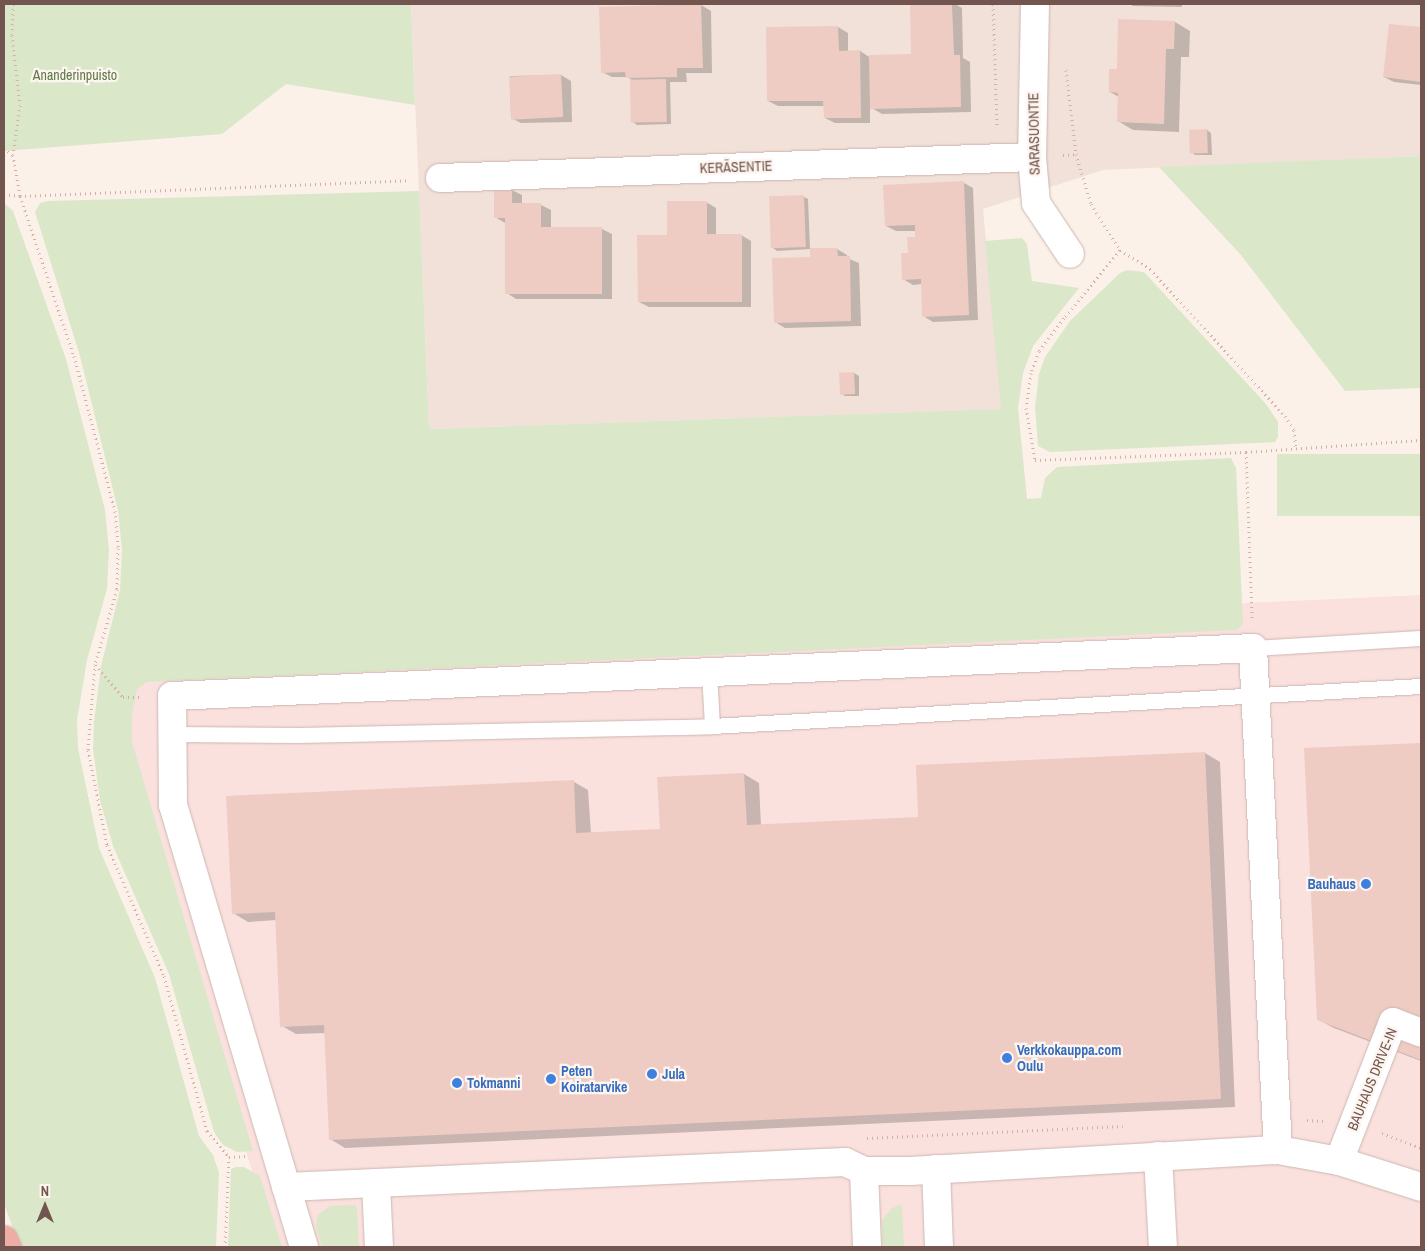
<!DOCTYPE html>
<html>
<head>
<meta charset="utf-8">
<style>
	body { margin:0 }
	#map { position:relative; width:1425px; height:1251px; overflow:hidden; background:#fbf1e9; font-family:"Archivo Narrow",sans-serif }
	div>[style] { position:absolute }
	.residential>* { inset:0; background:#f2e1d8 }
	.commercial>* { inset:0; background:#fae1de }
	.green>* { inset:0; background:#dbe7c9; transform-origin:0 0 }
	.shadow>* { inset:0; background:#0003 }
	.building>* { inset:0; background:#eeccc3; transform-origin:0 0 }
	.path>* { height:3px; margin-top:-1.5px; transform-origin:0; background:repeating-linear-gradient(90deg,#d3afa6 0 1px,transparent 0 5px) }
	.roads { filter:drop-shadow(0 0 1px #ccb7b0) drop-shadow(0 0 1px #ccb7b0) }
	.lane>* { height:15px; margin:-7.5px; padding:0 7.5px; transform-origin:7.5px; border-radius:7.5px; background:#fff }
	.street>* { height:28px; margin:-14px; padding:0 14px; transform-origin:14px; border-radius:14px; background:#fff }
	.secondary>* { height:28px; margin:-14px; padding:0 14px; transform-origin:14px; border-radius:14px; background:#fff }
	.highway>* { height:28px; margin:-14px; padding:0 14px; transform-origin:14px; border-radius:14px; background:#efaca6 }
	.dots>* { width:14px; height:14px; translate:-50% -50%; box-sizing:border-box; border:2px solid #fdf5ef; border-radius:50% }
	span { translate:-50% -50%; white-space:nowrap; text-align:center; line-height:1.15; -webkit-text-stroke:4.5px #fdf5ef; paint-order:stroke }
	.park-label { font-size:14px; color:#5e7848 }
	.street-label { font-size:14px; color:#73554f }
	.shop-label { font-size:14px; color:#366cbe; font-weight:700 }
	.right { translate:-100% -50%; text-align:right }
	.left { translate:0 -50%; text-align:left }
	.frame { position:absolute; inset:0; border:5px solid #73554f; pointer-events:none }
	.north { position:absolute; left:20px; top:1181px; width:50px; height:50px; -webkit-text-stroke:4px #fdf5ef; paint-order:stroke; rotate:0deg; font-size:14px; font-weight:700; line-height:20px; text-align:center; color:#73554f }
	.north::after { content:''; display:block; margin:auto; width:18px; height:22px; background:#73554f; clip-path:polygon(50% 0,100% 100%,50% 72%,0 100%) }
</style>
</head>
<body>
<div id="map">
	<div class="residential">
		<i style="clip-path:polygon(411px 4px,1421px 4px,1421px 156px,1103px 170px,983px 209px,1002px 409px,429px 429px)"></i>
	</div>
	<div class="commercial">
		<i style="clip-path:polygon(1421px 595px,1421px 1247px,275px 1247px,119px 729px,141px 654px)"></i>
	</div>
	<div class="green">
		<i style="clip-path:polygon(4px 4px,411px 4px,415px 105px,286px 84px,222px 134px,4px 151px)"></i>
		<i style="clip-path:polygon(1421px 156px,1421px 388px,1345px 391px,1241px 255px,1159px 167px)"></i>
		<i style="clip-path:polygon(419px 191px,429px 429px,1001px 409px,985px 241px,1022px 238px,1027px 244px,1032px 281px,1079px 288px,1033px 346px,1023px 373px,1018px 408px,1027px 499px,1041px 498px,1045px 478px,1057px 467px,1231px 458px,1236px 468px,1243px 624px,1237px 630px,147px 682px,137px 689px,132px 716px,132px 742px,253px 1151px,237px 1152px,223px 1145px,214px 1132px,169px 974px,113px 846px,100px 800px,93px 749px,94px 722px,101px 666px,120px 590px,122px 550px,118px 510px,80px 356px,35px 212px,40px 203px,48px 201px)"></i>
		<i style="clip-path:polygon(4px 203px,13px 211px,66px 359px,105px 510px,109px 550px,107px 589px,87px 660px,77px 720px,78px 748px,99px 848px,155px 978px,199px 1136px,213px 1155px,219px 1173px,216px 1247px,20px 1247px,4px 1204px)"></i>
		<i style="clip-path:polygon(1127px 270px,1144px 272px,1266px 404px,1278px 422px,1278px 437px,1275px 442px,1050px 452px,1038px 446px,1035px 407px,1039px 374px,1045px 357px,1070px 321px,1120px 273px)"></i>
		<i style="left:1421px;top:454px;width:62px;height:144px;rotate:90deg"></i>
		<i style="clip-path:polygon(236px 1167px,244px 1167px,260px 1176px,282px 1247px,228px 1247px,231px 1169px)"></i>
		<i style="clip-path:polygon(355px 1205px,357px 1208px,359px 1247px,322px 1247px,316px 1227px,318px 1215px,330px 1206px)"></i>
		<i style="clip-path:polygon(902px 1205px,904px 1247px,882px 1247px,882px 1220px,892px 1208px)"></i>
	</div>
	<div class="shadow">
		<i style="clip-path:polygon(911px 4px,955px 4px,962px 8px,963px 58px,970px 62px,971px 112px,882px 114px,870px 107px,870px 123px,835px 123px,825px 118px,825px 106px,778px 106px,768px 101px,838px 27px,848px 33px,848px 52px,860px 51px,871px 58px,912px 55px)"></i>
		<i style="clip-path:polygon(1129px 4px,1182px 4px,1182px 7px,1133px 6px)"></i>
		<i style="clip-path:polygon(701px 5px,711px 11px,712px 73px,686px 73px,687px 82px,670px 82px,671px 124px,637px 125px,633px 122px,632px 80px,627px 77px,612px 77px,602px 72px)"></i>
		<i style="clip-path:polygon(1119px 20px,1175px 22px,1190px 31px,1189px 57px,1181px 57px,1179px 132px,1133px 130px,1118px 121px,1119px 97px,1110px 92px,1118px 71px)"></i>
		<i style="clip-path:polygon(1390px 25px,1421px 29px,1421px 85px,1394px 82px,1384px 77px)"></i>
		<i style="clip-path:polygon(561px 75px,571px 81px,572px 122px,521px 123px,511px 118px,510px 76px)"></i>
		<i style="clip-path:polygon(1207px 130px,1211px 133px,1212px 155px,1195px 155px,1191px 152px)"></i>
		<i style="clip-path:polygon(964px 183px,973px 188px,978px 320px,933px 322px,923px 316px,922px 284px,913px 285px,903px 279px,909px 254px,916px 238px,916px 231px,896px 231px,886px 226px)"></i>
		<i style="clip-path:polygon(495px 190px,512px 190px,522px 195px,522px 205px,541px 205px,551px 210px,551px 229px,602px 229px,612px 234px,612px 299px,516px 299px,507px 293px,505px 223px,495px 217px)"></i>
		<i style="clip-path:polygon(804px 197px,808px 199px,810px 249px,777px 251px,773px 248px)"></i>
		<i style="clip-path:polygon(706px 202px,716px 208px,716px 235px,741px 235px,751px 241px,751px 307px,649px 307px,639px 302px,668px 237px)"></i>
		<i style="clip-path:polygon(837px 249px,847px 255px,847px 258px,859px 263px,861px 326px,785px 328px,775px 322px,811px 259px)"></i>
		<i style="clip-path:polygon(854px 373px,859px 376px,859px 396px,845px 396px,841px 393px,840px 374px)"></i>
		<i style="clip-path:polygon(1421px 744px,1421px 1061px,1334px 1028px,1319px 1020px,1306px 750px)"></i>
		<i style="clip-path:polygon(1205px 753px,1220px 762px,1235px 1107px,345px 1148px,330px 1139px,325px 1033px,296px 1034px,282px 1026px,277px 920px,248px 922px,233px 913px,574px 782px,588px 790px,591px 834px,661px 830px,744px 774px,759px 783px,761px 826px,920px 818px)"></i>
	</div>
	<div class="building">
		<i style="clip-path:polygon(701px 4px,703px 68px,677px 68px,677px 77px,626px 78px,625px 72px,601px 73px,599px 7px)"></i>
		<i style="clip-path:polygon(910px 4px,952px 4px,954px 55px,960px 55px,961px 107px,870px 109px,869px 55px,911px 54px)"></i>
		<i style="clip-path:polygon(1118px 19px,1175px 21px,1174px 49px,1166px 49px,1164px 124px,1117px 122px,1118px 93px,1109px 92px,1109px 69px,1117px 69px)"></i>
		<i style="clip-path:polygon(1389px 24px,1421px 27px,1421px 82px,1383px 77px)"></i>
		<i style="clip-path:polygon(838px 26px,839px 51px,860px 50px,861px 118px,824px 118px,823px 101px,767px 101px,766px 27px)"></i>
		<i style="left:561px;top:74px;width:43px;height:52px;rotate:87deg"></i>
		<i style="left:666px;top:79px;width:43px;height:36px;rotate:89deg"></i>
		<i style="left:1207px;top:129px;width:24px;height:18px;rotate:88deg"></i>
		<i style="clip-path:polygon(964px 181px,969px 315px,922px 317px,921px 279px,902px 280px,901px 253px,908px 253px,907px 237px,915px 237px,915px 225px,885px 226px,883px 185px)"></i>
		<i style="clip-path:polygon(494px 188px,512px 188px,512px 203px,541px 203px,541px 227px,602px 227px,602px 294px,505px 294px,505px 218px,494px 218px)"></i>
		<i style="left:804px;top:195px;width:52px;height:35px;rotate:88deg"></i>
		<i style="clip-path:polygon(667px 201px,707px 201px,707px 234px,742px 234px,742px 302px,638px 302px,637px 235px,667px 235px)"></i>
		<i style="clip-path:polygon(810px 248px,837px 248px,838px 256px,850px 256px,851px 321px,774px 323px,772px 258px,810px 257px)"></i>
		<i style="left:854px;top:372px;width:22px;height:15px;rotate:87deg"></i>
		<i style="clip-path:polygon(1421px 743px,1421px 1060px,1317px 1020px,1304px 748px)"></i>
		<i style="clip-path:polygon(1205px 752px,1221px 1099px,329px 1140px,324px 1025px,280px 1027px,275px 912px,232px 914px,226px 796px,574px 780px,576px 833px,660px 829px,657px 777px,744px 773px,747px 825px,918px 817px,916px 765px)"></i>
	</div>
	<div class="path">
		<i style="left:13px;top:4px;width:31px;rotate:92deg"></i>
		<i style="left:12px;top:35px;width:70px;rotate:83.5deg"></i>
		<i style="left:20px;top:105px;width:50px;rotate:98deg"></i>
		<i style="left:13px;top:155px;width:42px;rotate:80.3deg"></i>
		<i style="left:20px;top:196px;width:169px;rotate:71.4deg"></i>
		<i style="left:74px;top:356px;width:160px;rotate:75.2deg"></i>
		<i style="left:115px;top:511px;width:37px;rotate:85deg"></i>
		<i style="left:118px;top:548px;width:41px;rotate:91.4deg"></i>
		<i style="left:117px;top:589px;width:78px;rotate:106.3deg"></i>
		<i style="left:95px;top:664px;width:86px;rotate:94.7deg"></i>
		<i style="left:88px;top:750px;width:97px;rotate:78.7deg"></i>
		<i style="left:107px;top:845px;width:143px;rotate:66.5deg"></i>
		<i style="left:164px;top:976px;width:161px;rotate:74.5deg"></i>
		<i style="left:207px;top:1131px;width:34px;rotate:50deg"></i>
		<i style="left:229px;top:1157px;width:18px;rotate:-3deg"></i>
		<i style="left:993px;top:4px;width:123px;rotate:88.1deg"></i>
		<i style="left:1066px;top:70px;width:85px;rotate:83.2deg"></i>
		<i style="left:4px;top:148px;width:11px;rotate:38deg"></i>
		<i style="left:1063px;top:155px;width:13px;rotate:-4deg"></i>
		<i style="left:1076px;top:154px;width:52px;rotate:73.3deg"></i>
		<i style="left:1091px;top:204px;width:54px;rotate:57.8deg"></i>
		<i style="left:1120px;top:250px;width:36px;rotate:32deg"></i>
		<i style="left:1150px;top:269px;width:200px;rotate:47.4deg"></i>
		<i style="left:1285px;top:416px;width:17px;rotate:57deg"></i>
		<i style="left:1294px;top:430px;width:18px;rotate:84deg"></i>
		<i style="left:4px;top:194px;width:16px;rotate:7deg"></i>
		<i style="left:20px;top:196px;width:390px;rotate:-2.3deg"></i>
		<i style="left:1120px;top:250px;width:88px;rotate:129.5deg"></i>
		<i style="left:1064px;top:318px;width:41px;rotate:127.1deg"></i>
		<i style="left:1039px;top:351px;width:23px;rotate:110deg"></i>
		<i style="left:1031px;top:373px;width:35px;rotate:98deg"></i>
		<i style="left:1026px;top:408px;width:53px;rotate:80.2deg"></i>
		<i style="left:1035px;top:460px;width:211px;rotate:-2.2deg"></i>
		<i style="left:1246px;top:452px;width:175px;rotate:-3.9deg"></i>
		<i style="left:1246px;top:452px;width:167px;rotate:87.9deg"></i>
		<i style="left:95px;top:665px;width:43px;rotate:48.8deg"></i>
		<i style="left:123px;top:697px;width:19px"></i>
		<i style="left:1307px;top:1120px;width:16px;rotate:4deg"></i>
		<i style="left:1382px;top:1133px;width:42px;rotate:21deg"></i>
		<i style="left:867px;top:1138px;width:256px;rotate:-2.7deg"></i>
		<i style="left:225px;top:1247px;width:90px;rotate:-87.5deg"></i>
	</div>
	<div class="roads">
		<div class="lane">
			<i style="left:1253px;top:648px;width:168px;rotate:-3.4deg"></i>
			<i style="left:709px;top:672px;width:54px;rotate:86.8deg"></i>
			<i style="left:172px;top:734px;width:126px;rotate:0.5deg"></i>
			<i style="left:298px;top:735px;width:414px;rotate:-1.2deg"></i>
			<i style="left:712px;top:726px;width:710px;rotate:-3.23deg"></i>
		</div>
		<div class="street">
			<i style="left:440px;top:178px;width:592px;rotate:-2.03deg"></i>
			<i style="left:1158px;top:1156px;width:91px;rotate:86.9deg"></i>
			<i style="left:1339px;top:1161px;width:149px;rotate:-68.8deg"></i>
			<i style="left:1393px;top:1022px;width:30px;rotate:21deg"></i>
			<i style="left:936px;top:1169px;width:78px;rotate:87.8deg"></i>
			<i style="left:864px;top:1171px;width:76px;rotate:87.7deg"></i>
			<i style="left:376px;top:1184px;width:63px;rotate:87.3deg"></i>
			<i style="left:286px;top:1187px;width:560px;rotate:-2.56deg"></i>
			<i style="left:845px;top:1162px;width:21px;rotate:25deg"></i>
			<i style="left:864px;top:1171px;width:46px"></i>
			<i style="left:910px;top:1171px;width:369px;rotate:-3.3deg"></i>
			<i style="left:1278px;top:1150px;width:62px;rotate:10.2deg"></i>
			<i style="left:1339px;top:1161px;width:86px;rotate:17.6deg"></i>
			<i style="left:304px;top:1247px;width:461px;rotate:-106.5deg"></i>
			<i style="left:173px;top:805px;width:109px;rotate:-90.5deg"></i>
			<i style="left:172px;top:696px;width:1082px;rotate:-2.54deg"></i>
			<i style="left:1253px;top:648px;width:503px;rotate:87.15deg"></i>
		</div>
		<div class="secondary">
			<i style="left:1035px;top:4px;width:153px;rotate:91.1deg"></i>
			<i style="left:1032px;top:157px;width:46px;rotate:85deg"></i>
			<i style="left:1036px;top:203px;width:61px;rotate:56.3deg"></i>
		</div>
		<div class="highway">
			<i style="left:4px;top:1240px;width:8px;rotate:67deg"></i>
		</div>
	</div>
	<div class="dots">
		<i style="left:1366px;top:884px;background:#3f7fe0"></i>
		<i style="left:1007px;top:1058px;background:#3f7fe0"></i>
		<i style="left:652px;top:1074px;background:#3f7fe0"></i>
		<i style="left:551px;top:1079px;background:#3f7fe0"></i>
		<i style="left:457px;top:1083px;background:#3f7fe0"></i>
	</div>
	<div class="park-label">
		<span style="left:75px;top:75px">Ananderinpuisto</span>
	</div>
	<div class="street-label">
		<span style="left:1034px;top:134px;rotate:-91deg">SARASUONTIE</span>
		<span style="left:736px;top:167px;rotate:-2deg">KERÄSENTIE</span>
		<span style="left:1372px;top:1079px;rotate:-68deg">BAUHAUS DRIVE-IN</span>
	</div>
	<div class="shop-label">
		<span class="right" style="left:1356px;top:884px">Bauhaus</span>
		<span class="left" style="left:1017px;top:1058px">Verkkokauppa.com<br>Oulu</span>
		<span class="left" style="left:561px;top:1079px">Peten<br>Koiratarvike</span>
		<span class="left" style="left:662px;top:1074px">Jula</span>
		<span class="left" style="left:467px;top:1083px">Tokmanni</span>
	</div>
	<div class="frame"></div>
	<div class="north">N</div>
</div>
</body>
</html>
